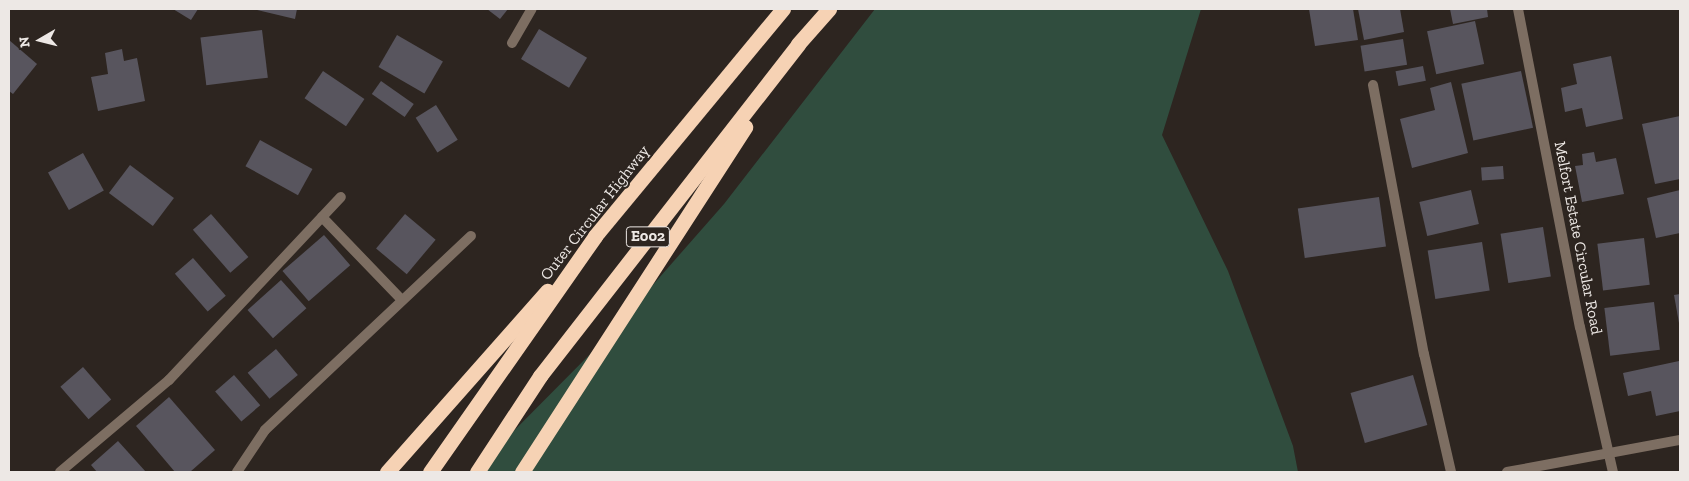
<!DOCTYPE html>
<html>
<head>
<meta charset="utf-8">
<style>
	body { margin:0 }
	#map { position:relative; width:1689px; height:481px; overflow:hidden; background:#2d2520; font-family:"Zilla Slab",serif }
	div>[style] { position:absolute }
	.green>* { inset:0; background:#304d3e }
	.building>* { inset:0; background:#58555e; transform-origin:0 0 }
	.minor>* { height:10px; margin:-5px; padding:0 5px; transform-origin:5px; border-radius:5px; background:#7d6e62 }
	.motorway>* { height:15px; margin:-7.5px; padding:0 7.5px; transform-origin:7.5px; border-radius:7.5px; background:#f6d2b4 }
	span { translate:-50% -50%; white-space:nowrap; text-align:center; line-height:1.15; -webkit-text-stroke:4px #2d2520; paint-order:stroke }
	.shield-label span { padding:1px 4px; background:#2d2520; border:1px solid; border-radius:4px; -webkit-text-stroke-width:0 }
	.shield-label { font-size:15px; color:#ede8e5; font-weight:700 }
	.street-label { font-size:16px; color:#ede8e5 }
	.frame { position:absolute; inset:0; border:10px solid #ede8e5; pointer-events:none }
	.north { position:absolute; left:15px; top:15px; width:50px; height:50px; -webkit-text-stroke:4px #2d2520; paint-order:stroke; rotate:262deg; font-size:14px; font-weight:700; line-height:20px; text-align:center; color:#ede8e5 }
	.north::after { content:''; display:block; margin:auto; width:18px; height:22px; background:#ede8e5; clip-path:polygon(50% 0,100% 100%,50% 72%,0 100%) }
</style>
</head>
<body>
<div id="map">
	<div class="green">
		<i style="clip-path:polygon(875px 9px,1201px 9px,1162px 135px,1228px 271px,1293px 446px,1298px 472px,478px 472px,486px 459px,608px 336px,724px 204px)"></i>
	</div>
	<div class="building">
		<i style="clip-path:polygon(173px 9px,198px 9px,191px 20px)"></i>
		<i style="clip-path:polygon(253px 9px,297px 9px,295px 19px)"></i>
		<i style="clip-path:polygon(487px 9px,508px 9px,500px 19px)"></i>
		<i style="clip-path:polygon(1309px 9px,1353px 9px,1358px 40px,1315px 46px)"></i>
		<i style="clip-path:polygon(1358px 9px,1400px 9px,1404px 32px,1364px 40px)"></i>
		<i style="clip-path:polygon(1450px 9px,1487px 9px,1488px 17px,1453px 24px)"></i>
		<i style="left:1475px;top:21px;width:44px;height:49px;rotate:78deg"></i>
		<i style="left:539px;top:29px;width:56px;height:35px;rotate:31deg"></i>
		<i style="left:262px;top:30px;width:48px;height:62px;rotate:83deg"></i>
		<i style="left:397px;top:35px;width:53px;height:37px;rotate:30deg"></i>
		<i style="left:1403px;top:39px;width:26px;height:43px;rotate:81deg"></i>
		<i style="clip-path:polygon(9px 40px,37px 64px,13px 94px,9px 91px)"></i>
		<i style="clip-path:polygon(122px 49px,124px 61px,137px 58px,145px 101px,98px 111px,91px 77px,108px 74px,105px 53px)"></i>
		<i style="clip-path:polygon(1611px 56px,1623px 119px,1586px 127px,1582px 108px,1565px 112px,1561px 88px,1577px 84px,1573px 64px)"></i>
		<i style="left:1423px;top:66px;width:15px;height:28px;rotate:79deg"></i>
		<i style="left:323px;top:71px;width:50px;height:33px;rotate:34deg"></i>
		<i style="left:1521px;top:71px;width:58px;height:61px;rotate:78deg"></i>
		<i style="left:381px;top:81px;width:40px;height:16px;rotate:35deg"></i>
		<i style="clip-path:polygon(1451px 82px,1468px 153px,1412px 168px,1400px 119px,1435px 110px,1430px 88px)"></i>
		<i style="left:436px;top:105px;width:41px;height:24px;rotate:58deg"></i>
		<i style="clip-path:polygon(1680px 116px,1680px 179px,1655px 184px,1642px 124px)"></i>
		<i style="left:260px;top:140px;width:60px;height:30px;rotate:29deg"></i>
		<i style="clip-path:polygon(1594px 152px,1596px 162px,1616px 158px,1624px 194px,1582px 202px,1575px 166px,1583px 165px,1582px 154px)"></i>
		<i style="left:83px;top:153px;width:43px;height:40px;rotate:61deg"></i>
		<i style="left:130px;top:165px;width:55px;height:35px;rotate:37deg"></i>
		<i style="left:1503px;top:166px;width:13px;height:22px;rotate:86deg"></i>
		<i style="left:1471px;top:190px;width:35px;height:53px;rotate:77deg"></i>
		<i style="clip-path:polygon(1680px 190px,1680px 233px,1656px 238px,1647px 198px)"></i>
		<i style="left:1379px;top:197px;width:50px;height:82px;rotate:82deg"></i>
		<i style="left:211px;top:214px;width:57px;height:24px;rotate:49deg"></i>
		<i style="left:405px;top:214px;width:40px;height:45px;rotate:40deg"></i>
		<i style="left:1543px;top:227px;width:50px;height:43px;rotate:81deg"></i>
		<i style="left:324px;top:235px;width:40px;height:55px;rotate:49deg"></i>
		<i style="left:1644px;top:238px;width:47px;height:47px;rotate:83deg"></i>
		<i style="left:1482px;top:242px;width:49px;height:55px;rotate:81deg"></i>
		<i style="left:193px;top:258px;width:50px;height:24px;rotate:49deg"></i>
		<i style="left:281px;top:280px;width:38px;height:45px;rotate:48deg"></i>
		<i style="clip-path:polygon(1680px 294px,1680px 323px,1679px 323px,1674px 295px)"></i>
		<i style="left:1654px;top:302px;width:48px;height:50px;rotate:83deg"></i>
		<i style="left:276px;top:349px;width:34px;height:37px;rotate:50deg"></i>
		<i style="clip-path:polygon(1679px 361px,1680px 411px,1656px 416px,1651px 391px,1628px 396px,1623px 373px)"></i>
		<i style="left:83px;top:367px;width:43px;height:30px;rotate:49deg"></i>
		<i style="left:234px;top:375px;width:40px;height:25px;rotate:49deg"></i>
		<i style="left:1413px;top:375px;width:52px;height:65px;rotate:74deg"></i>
		<i style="clip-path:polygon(169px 397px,215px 450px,190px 472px,175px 472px,136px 426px)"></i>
		<i style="clip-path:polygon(118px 441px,146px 472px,97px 472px,91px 465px)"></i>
	</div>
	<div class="minor">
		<i style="left:1518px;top:9px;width:324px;rotate:79deg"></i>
		<i style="left:1580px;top:327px;width:149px;rotate:77.2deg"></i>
		<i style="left:512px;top:43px;width:39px;rotate:-60deg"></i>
		<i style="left:1373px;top:85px;width:274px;rotate:79.3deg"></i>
		<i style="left:1424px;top:354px;width:121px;rotate:77.1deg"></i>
		<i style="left:322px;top:217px;width:114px;rotate:46.1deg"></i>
		<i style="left:60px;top:472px;width:143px;rotate:-40.2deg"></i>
		<i style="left:169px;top:380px;width:251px;rotate:-46.8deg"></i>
		<i style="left:237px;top:472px;width:50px;rotate:-56.3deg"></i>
		<i style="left:265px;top:430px;width:283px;rotate:-43.3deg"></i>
		<i style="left:1507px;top:472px;width:176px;rotate:-10.5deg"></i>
	</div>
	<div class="motorway">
		<i style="left:387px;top:472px;width:242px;rotate:-48.5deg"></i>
		<i style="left:430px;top:472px;width:288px;rotate:-55deg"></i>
		<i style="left:595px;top:236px;width:295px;rotate:-50.4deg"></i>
		<i style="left:477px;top:472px;width:115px;rotate:-56.7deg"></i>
		<i style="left:540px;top:376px;width:420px;rotate:-52.1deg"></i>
		<i style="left:798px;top:44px;width:47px;rotate:-48.5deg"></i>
		<i style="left:522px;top:472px;width:411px;rotate:-57.1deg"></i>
	</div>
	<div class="shield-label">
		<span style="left:648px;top:237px">E002</span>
	</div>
	<div class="street-label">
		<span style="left:595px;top:213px;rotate:-52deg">Outer Circular Highway</span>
		<span style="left:1578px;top:238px;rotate:79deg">Melfort Estate Circular Road</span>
	</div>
	<div class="frame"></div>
	<div class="north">N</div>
</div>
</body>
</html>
